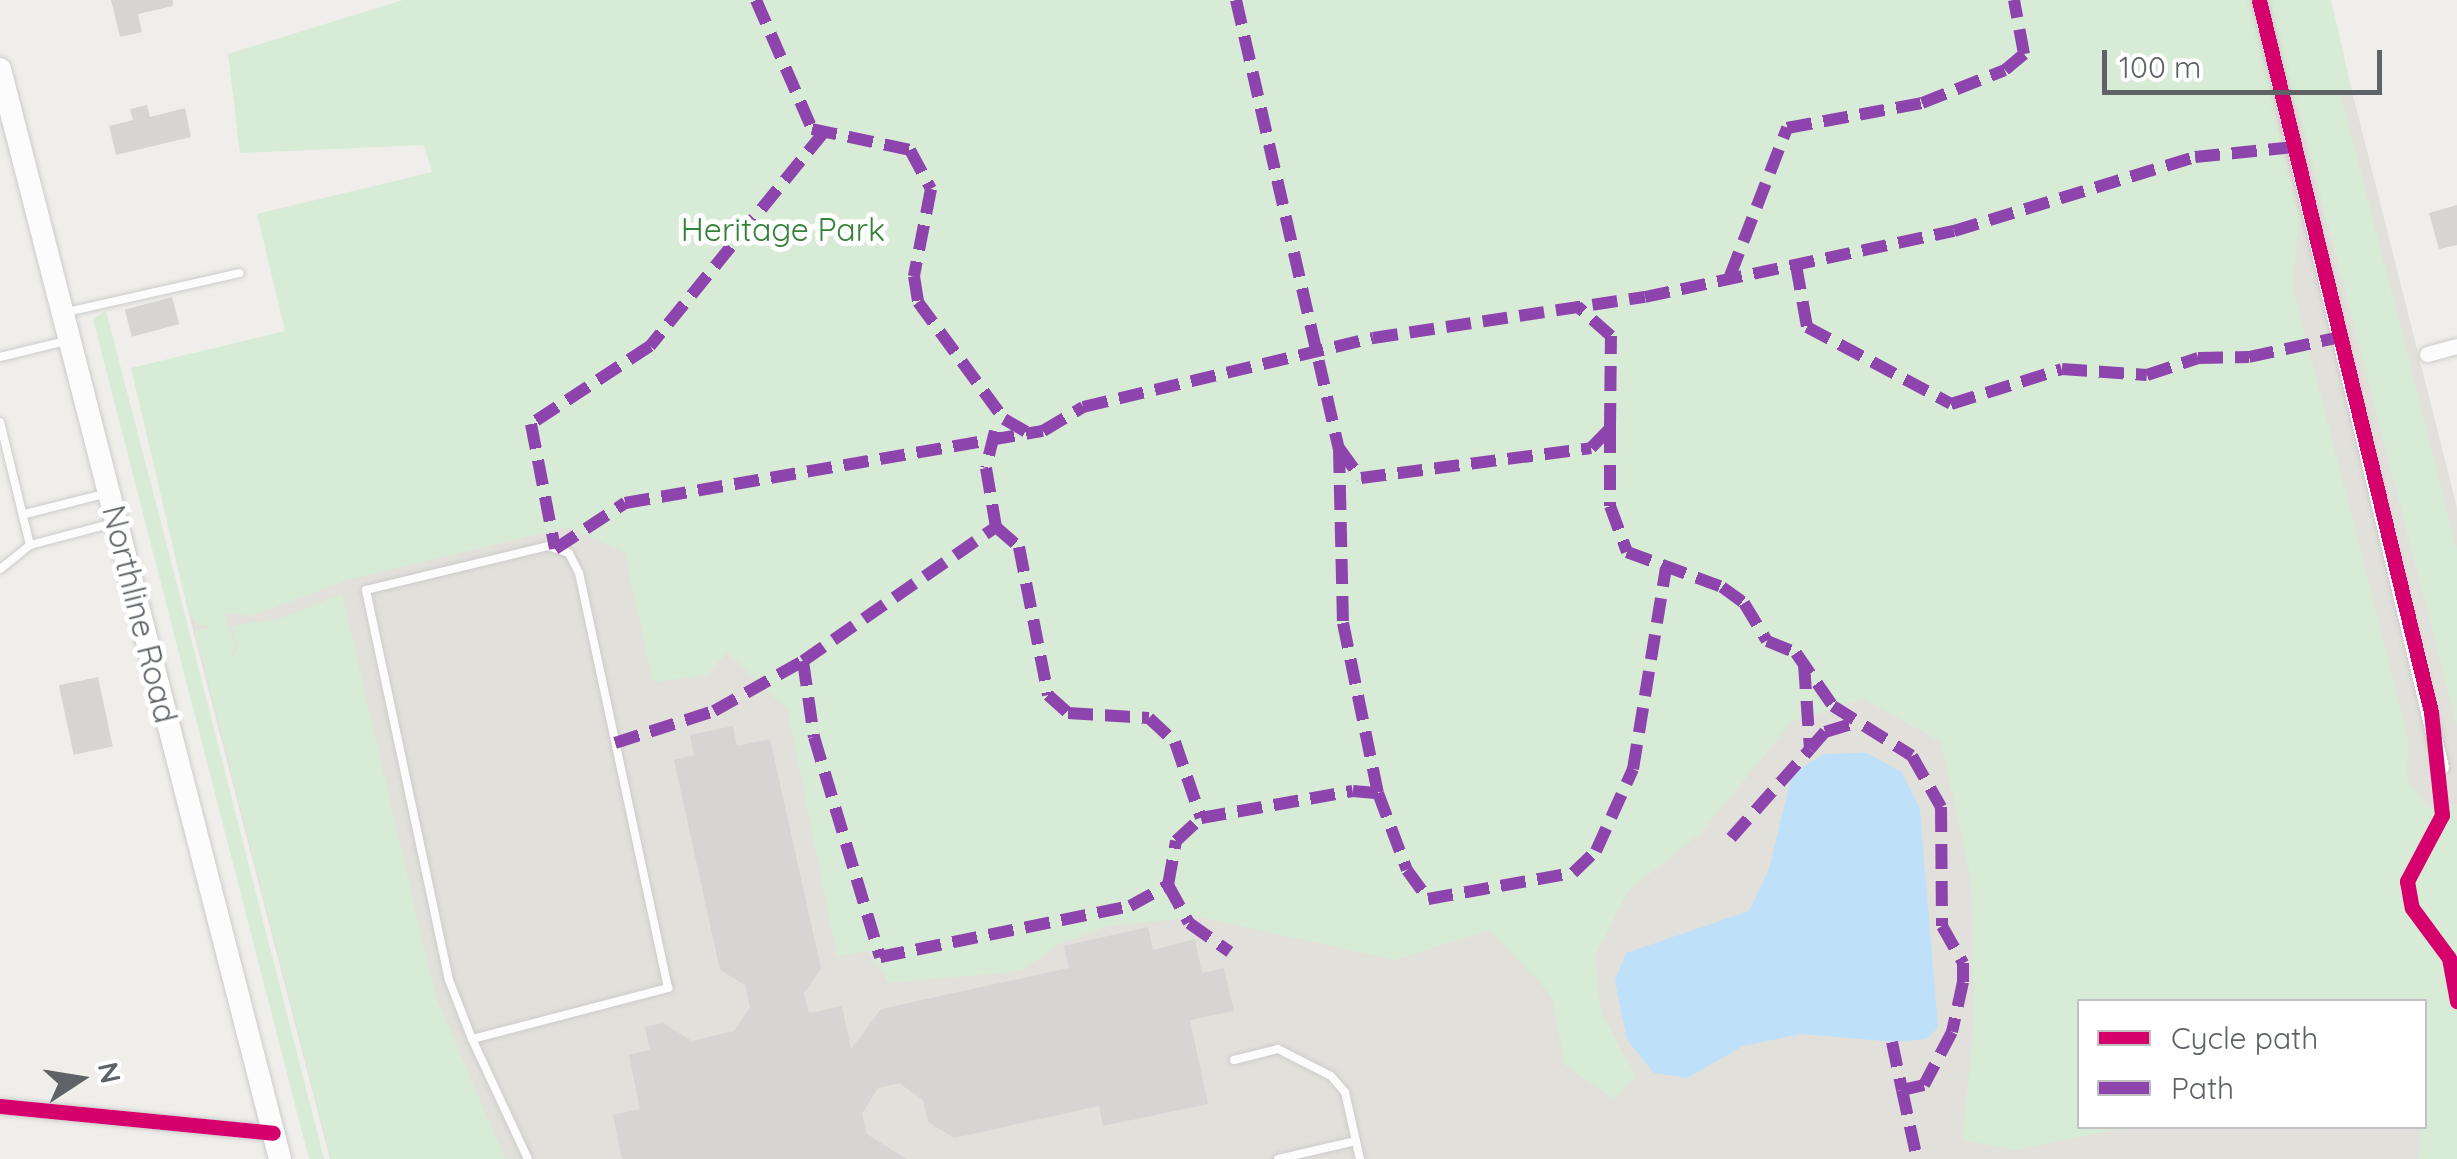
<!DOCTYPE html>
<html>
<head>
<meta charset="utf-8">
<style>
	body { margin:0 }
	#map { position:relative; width:2457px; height:1159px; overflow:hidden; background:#efeeea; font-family:Quicksand,sans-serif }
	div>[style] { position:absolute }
	.education>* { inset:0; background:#e2e0da }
	.green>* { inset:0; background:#d8ebd6 }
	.water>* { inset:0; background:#bfe0f9 }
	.building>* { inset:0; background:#d6d5d3; transform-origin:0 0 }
	.roads { filter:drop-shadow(0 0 2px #cbcccc) drop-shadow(0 0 2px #cbcccc) }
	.lane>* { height:8px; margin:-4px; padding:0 4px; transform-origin:4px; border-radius:4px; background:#fdfcfc }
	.street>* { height:15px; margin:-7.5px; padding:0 7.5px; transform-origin:7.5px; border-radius:7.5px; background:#fdfcfc }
	.secondary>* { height:22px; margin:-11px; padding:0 11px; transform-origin:11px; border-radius:11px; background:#fdfcfc }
	.quiet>* { height:12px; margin-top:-6px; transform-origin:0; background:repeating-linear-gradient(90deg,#8e44ad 0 25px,transparent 0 37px) }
	.cycleway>* { height:15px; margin:-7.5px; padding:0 7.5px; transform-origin:7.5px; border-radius:7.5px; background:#d6006c }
	span { translate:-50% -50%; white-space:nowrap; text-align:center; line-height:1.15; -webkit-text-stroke:10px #fff; paint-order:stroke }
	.park-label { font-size:32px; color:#348238 }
	.street-label { font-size:32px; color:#5f6368 }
	.legend { position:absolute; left:2077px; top:999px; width:350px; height:130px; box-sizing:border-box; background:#fff; border:2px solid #bfc1c3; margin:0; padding:12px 18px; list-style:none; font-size:30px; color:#5f6368 }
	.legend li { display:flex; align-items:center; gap:20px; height:50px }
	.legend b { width:50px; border:2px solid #bfc1c3 }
	.north { position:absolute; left:30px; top:1029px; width:100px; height:100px; -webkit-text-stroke:8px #fff; paint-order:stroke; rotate:78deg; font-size:28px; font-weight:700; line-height:40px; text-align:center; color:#5f6368 }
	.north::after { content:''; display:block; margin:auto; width:35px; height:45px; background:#5f6368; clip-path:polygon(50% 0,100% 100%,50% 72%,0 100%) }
	.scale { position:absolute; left:2102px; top:50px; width:280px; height:45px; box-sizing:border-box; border:5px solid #5f6368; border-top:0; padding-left:12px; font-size:30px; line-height:35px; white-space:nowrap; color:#5f6368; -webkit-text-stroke:8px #fff; paint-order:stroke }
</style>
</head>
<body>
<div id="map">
	<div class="education">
		<i style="clip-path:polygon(evenodd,2352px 91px,2457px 508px,2457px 1159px,330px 1159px,187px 607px,2352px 91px,2080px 1002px,2424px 1002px,2424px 1126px,2080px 1126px,2080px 1002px)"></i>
	</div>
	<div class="green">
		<i style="clip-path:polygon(403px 0,2331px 0,2352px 91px,2341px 94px,2457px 550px,2457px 727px,2297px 104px,2274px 110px,2299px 219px,2293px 287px,2408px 737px,2407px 780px,2429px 809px,2457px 804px,2457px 1159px,2419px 1159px,2424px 1002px,2080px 1002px,2080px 1126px,2130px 1127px,2015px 1150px,1963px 1140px,1974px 1016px,1971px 879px,1941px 742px,1864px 699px,1791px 722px,1702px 832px,1628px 891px,1595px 956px,1601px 1013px,1636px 1076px,1614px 1099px,1565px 1065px,1551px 995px,1489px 930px,1395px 960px,1200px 917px,1108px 926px,1059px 944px,1021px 971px,889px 983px,868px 951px,837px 956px,788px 711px,727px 652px,707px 675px,653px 682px,625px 553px,569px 527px,350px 579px,251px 616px,224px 613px,236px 648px,223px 666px,238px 649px,231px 626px,279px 619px,342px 594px,435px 995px,505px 1159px,331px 1159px,195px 631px,212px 627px,196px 624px,187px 607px,131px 368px,285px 331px,257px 214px,432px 172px,424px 145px,240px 153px,228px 54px)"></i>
		<i style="clip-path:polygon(106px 311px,178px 588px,324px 1159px,309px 1159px,93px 319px)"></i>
	</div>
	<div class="water">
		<i style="clip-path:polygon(1867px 753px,1902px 772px,1920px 809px,1938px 1028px,1926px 1039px,1895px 1042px,1801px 1034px,1743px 1046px,1687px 1078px,1654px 1073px,1627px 1040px,1615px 981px,1626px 953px,1749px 911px,1769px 869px,1792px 774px,1824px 754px)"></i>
	</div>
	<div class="building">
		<i style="clip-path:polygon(111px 0,173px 0,173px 6px,138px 14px,142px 32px,120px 37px)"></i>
		<i style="clip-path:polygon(147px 105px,150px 117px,185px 108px,191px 137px,116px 155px,109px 126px,133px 120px,130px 109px)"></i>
		<i style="clip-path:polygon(2457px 205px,2457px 245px,2439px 249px,2429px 213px)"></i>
		<i style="left:172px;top:297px;width:28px;height:49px;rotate:75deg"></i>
		<i style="left:98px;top:677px;width:71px;height:40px;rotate:78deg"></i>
		<i style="clip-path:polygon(733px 726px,737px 746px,770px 739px,821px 968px,804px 993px,809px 1013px,842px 1006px,851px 1049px,881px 1009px,1069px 968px,1064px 946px,1148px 927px,1153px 950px,1195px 939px,1202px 973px,1224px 968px,1234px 1011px,1190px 1020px,1208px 1104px,1103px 1126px,1099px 1106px,954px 1138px,928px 1122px,923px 1100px,899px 1083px,878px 1088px,862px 1114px,867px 1134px,906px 1159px,622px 1159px,613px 1115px,640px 1109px,629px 1055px,650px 1050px,645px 1027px,663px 1023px,692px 1041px,734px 1031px,750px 1007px,745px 985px,720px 970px,674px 760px,694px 755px,690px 735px)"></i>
	</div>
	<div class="roads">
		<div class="lane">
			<i style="left:67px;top:312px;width:177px;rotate:-12.7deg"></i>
			<i style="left:0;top:357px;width:67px;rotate:-13.8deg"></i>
			<i style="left:0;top:422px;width:127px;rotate:76.3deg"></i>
			<i style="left:30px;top:545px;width:38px;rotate:141deg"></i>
			<i style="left:25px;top:514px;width:86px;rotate:-14.2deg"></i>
			<i style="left:30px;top:545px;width:86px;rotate:-14.8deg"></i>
			<i style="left:472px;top:1039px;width:203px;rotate:-14.6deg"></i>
			<i style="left:668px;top:988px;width:424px;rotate:-102.1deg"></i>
			<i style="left:579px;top:573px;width:22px;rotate:-117deg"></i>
			<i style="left:569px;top:553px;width:22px;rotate:-162deg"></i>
			<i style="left:548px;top:546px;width:187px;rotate:166.4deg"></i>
			<i style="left:366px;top:590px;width:399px;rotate:78deg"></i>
			<i style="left:449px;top:980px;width:63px;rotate:68.7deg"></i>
			<i style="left:472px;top:1039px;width:132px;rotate:65deg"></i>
			<i style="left:1234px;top:1060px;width:45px;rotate:-14deg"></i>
			<i style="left:1278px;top:1049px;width:59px;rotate:27deg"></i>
			<i style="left:1331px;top:1076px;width:21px;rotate:49deg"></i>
			<i style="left:1345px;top:1092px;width:69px;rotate:77.4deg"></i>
			<i style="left:1278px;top:1159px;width:80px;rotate:-13deg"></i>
		</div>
		<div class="street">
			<i style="left:2259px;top:0;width:788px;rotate:76.65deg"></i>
			<i style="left:2427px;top:354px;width:31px;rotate:-15deg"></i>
			<i style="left:0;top:1106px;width:274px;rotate:5.6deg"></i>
		</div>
		<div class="secondary">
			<i style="left:0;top:69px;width:1125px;rotate:75.59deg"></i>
		</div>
	</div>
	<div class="quiet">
		<i style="left:756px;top:0;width:141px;rotate:66.5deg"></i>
		<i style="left:812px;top:129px;width:100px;rotate:12.1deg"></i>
		<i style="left:910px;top:150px;width:44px;rotate:61.7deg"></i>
		<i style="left:931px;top:189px;width:89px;rotate:101.1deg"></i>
		<i style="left:914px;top:276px;width:26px;rotate:81deg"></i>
		<i style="left:918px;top:302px;width:145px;rotate:53.7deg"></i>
		<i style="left:1004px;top:419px;width:28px;rotate:30deg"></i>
		<i style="left:1236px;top:0;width:460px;rotate:77.1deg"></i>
		<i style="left:1339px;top:448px;width:175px;rotate:88.7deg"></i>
		<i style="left:1343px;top:623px;width:174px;rotate:78.4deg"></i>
		<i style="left:824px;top:132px;width:276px;rotate:129.1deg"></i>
		<i style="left:650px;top:346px;width:142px;rotate:146.8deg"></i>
		<i style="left:531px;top:424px;width:127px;rotate:79.1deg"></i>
		<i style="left:555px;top:549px;width:84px;rotate:-33.3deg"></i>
		<i style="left:625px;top:503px;width:424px;rotate:-9.8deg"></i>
		<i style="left:1043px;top:431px;width:47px;rotate:-31deg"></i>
		<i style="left:1083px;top:407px;width:298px;rotate:-13.4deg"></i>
		<i style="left:1373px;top:338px;width:275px;rotate:-8.6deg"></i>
		<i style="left:1645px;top:297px;width:316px;rotate:-12.1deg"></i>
		<i style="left:1954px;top:231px;width:252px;rotate:-17.1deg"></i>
		<i style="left:2195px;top:157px;width:100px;rotate:-5.7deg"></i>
		<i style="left:1796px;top:265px;width:63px;rotate:79.9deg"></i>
		<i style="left:1807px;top:327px;width:163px;rotate:28.1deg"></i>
		<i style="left:1951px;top:404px;width:116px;rotate:-17.5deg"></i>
		<i style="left:2062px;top:369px;width:85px;rotate:4deg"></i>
		<i style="left:2147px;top:375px;width:54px;rotate:-18.4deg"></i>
		<i style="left:2198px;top:358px;width:51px;rotate:-1.1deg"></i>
		<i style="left:2249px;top:357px;width:93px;rotate:-12.4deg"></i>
		<i style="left:1730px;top:276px;width:159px;rotate:-68.9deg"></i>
		<i style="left:1787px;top:128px;width:137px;rotate:-10.5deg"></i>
		<i style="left:1922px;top:103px;width:89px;rotate:-21.7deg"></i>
		<i style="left:2005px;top:70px;width:25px;rotate:-40deg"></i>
		<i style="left:2024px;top:54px;width:55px;rotate:-100.5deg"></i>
		<i style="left:1610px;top:428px;width:78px;rotate:90deg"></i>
		<i style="left:1610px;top:506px;width:49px;rotate:69.7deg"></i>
		<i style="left:1627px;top:552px;width:101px;rotate:20.2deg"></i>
		<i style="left:1722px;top:587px;width:27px;rotate:36deg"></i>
		<i style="left:1744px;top:603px;width:44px;rotate:58.8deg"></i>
		<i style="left:1767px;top:641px;width:31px;rotate:22deg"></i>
		<i style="left:1796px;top:653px;width:65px;rotate:55.1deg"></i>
		<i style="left:1833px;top:706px;width:93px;rotate:32.3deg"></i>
		<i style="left:1912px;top:756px;width:59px;rotate:60.4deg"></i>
		<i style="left:1941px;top:807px;width:119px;rotate:89.5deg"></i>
		<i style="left:1942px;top:926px;width:43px;rotate:60.4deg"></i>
		<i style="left:1963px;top:963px;width:19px;rotate:90deg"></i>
		<i style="left:1963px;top:982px;width:51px;rotate:102.4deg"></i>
		<i style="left:1952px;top:1032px;width:60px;rotate:117.8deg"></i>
		<i style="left:1924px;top:1085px;width:23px;rotate:167deg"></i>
		<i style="left:1902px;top:1090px;width:71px;rotate:77.7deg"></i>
		<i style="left:995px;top:431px;width:38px;rotate:104deg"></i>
		<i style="left:986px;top:468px;width:60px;rotate:80.4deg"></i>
		<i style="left:996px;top:527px;width:30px;rotate:41deg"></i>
		<i style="left:1019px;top:547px;width:151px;rotate:78.9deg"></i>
		<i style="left:1048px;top:695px;width:27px;rotate:42deg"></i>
		<i style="left:1068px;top:713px;width:81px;rotate:3.5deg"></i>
		<i style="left:1149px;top:718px;width:35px;rotate:43deg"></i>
		<i style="left:1175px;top:742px;width:80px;rotate:71.1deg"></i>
		<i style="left:1339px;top:448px;width:37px;rotate:54deg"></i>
		<i style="left:1361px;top:478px;width:232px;rotate:-7.4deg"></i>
		<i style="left:1591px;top:448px;width:28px;rotate:-46deg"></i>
		<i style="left:1610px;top:428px;width:92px;rotate:-89.4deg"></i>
		<i style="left:1611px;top:336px;width:45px;rotate:-138.6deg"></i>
		<i style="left:803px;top:661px;width:77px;rotate:81.8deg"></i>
		<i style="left:814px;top:737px;width:230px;rotate:73.3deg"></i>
		<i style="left:880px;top:957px;width:255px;rotate:-11.5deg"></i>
		<i style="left:1130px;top:906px;width:43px;rotate:-28.9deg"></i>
		<i style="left:1168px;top:885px;width:45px;rotate:-79.7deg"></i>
		<i style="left:1176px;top:841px;width:34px;rotate:-43deg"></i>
		<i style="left:1201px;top:818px;width:154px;rotate:-10.1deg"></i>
		<i style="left:1353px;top:791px;width:25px;rotate:5deg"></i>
		<i style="left:1378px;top:793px;width:82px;rotate:69.4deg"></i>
		<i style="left:1407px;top:870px;width:36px;rotate:54deg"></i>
		<i style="left:1428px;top:899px;width:147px;rotate:-10.2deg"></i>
		<i style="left:1573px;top:873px;width:32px;rotate:-44deg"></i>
		<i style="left:1596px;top:851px;width:90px;rotate:-65.7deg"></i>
		<i style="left:1633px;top:769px;width:204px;rotate:-80.7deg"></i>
		<i style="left:1804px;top:664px;width:85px;rotate:86deg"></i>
		<i style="left:1810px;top:749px;width:23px;rotate:-49deg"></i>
		<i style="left:1825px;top:732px;width:31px;rotate:-17deg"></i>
		<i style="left:615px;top:743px;width:104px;rotate:-17.9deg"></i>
		<i style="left:714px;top:711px;width:102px;rotate:-29.3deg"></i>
		<i style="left:803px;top:661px;width:235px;rotate:-34.8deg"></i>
		<i style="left:1731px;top:838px;width:119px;rotate:-48.4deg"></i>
		<i style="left:1168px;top:885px;width:43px;rotate:61.1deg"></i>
		<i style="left:1189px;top:923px;width:50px;rotate:35.3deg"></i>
		<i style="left:1892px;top:1042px;width:49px;rotate:78.2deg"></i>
	</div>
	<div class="cycleway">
		<i style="left:2259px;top:0;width:732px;rotate:76.42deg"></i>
		<i style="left:2431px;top:712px;width:104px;rotate:83.9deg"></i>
		<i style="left:2442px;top:815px;width:75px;rotate:117.9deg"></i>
		<i style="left:2407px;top:881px;width:27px;rotate:80deg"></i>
		<i style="left:2412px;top:908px;width:62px;rotate:53.5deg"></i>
		<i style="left:2449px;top:958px;width:44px;rotate:79.5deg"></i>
		<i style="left:0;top:1106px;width:274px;rotate:5.6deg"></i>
	</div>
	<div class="park-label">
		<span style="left:783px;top:229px">Heritage Park</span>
	</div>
	<div class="street-label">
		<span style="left:140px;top:614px;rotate:76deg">Northline Road</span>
	</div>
	<ul class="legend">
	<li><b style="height:12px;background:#d6006c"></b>Cycle path</li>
	<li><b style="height:12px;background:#8e44ad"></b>Path</li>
	</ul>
	<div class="north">N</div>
	<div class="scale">100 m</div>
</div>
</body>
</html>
